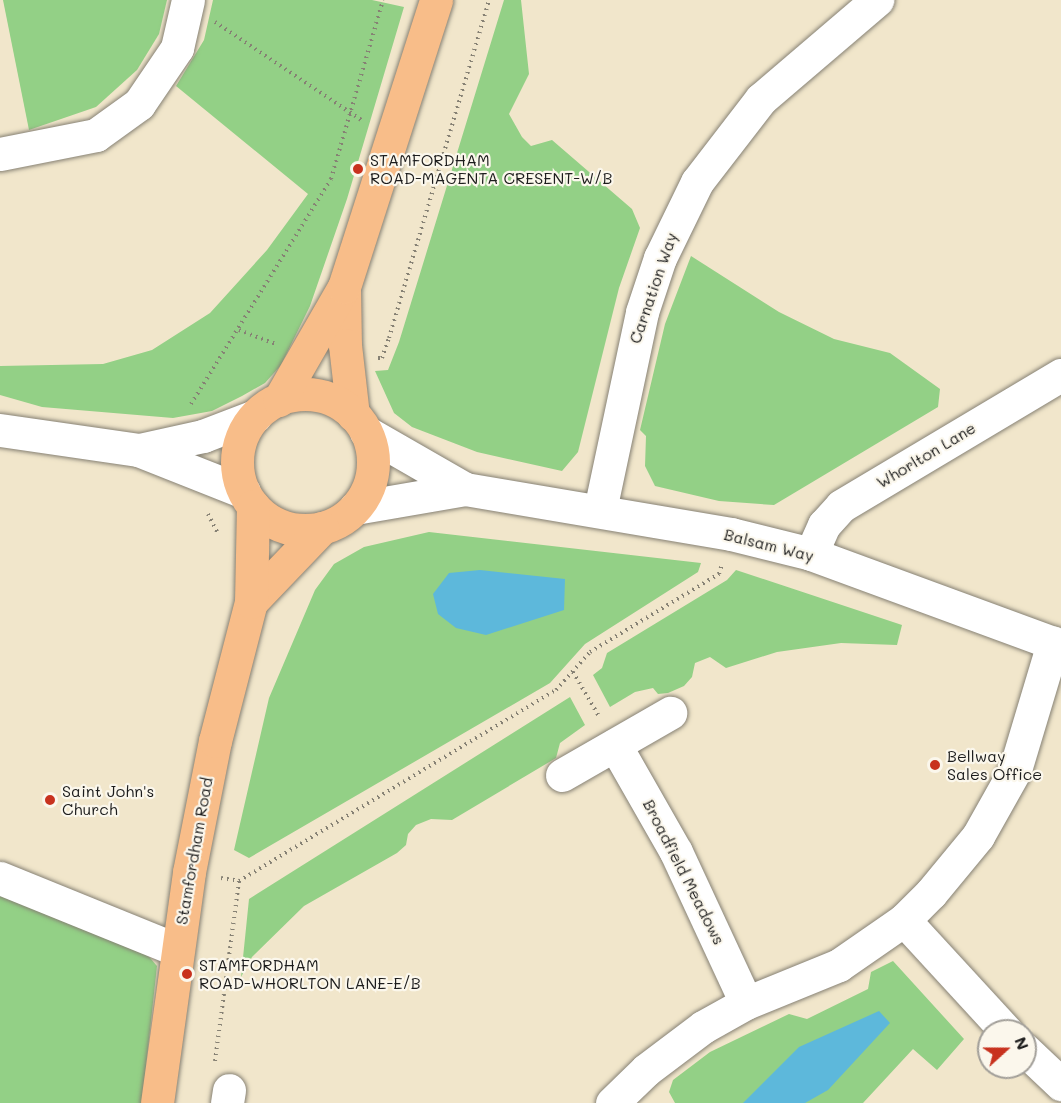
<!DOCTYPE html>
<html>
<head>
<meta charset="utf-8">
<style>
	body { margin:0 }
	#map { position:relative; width:1061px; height:1103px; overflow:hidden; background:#f1e6cb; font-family:Mali,sans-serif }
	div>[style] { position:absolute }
	.green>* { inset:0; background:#93d086 }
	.water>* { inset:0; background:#5db8db }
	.path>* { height:4px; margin-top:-2px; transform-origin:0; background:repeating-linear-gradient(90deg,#868174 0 1.5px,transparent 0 6px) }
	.roads { filter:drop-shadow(0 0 2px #868174) drop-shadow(0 0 2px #868174) }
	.minor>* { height:33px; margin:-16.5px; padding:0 16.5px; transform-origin:16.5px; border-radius:16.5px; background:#fff }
	.major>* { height:33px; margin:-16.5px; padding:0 16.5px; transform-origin:16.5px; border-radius:16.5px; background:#f8bd89 }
	.major>.ring { margin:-16.5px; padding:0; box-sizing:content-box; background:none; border:33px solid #f8bd89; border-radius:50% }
	.dots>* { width:16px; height:16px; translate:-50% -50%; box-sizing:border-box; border:3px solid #fbf7ec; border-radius:50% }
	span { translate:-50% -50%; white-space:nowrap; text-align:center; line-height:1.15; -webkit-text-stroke:4.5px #fbf7ec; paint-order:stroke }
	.poi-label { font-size:16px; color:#1c1c1c }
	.left { translate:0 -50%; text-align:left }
	.street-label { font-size:16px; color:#1c1c1c }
	.north { position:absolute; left:977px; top:1019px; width:60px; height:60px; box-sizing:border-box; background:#fbf7ec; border:2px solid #a29f99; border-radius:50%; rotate:69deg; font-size:16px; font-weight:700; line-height:24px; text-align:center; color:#1c1c1c }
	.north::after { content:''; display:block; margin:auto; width:21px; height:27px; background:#c8321e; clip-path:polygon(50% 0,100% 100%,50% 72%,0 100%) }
</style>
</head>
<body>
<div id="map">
	<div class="green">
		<i style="clip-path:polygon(3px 0,167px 0,159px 34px,137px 70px,96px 107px,29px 130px)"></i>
		<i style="clip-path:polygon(213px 0,372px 0,404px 7px,347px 199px,310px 306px,281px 365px,265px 383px,242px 396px,212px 411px,173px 418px,42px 407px,0 395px,0 366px,103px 364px,152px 350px,210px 313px,267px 250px,308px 194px,176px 86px,204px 40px)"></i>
		<i style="clip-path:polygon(504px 0,521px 0,529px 74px,509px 114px,522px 137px,531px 146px,552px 140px,632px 209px,640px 228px,619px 288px,578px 452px,562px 471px,477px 452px,412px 427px,394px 413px,375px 371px,388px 370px,399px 342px)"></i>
		<i style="clip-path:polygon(691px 256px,779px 312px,834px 339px,890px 353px,940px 389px,938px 407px,774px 505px,719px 501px,655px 486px,645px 466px,646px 436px,640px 430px,665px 324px)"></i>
		<i style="clip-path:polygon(429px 532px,701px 563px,698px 572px,585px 644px,550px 683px,249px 858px,234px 850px,269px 698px,315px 590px,334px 564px,364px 547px)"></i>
		<i style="clip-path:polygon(736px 570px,902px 625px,897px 645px,841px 643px,777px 652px,726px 668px,710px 657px,695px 663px,692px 677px,684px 686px,668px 693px,658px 694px,653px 688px,635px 692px,610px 707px,593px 675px,602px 668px,607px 653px,727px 580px)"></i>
		<i style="clip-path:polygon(570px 697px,585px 725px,560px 743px,556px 758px,452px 820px,431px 819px,416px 825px,408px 834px,406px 845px,397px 853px,304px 906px,252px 957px,241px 977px,249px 899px)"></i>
		<i style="clip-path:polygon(0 888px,138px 944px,157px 966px,142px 1103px,0 1103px)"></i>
		<i style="clip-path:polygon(893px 961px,964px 1039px,937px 1070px,913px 1049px,863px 1103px,675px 1103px,669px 1092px,673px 1080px,710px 1052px,789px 1014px,807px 1019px,868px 989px,871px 972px)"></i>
	</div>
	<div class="water">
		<i style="clip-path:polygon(480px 570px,565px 579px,564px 610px,486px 635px,456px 628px,438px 614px,433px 594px,449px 573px)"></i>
		<i style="clip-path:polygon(879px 1011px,890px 1023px,828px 1090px,805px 1103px,743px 1103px,799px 1047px)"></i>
	</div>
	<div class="path">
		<i style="left:215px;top:22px;width:178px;rotate:33.8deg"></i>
		<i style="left:239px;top:330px;width:39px;rotate:21deg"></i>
		<i style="left:378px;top:358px;width:4px"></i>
		<i style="left:382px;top:358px;width:21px;rotate:-71deg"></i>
		<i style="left:389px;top:338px;width:352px;rotate:-73.5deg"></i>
		<i style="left:191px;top:404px;width:265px;rotate:-58.1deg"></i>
		<i style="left:331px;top:179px;width:186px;rotate:-73.8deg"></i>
		<i style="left:208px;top:514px;width:22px;rotate:63deg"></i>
		<i style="left:573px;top:672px;width:53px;rotate:59.6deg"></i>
		<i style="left:221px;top:878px;width:18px;rotate:9deg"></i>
		<i style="left:239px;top:881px;width:370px;rotate:-31.1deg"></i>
		<i style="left:556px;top:690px;width:51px;rotate:-48.2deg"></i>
		<i style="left:590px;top:652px;width:151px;rotate:-31.2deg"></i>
		<i style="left:719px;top:574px;width:10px;rotate:-73deg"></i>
		<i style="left:215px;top:1061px;width:182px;rotate:-82.4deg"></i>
	</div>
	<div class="roads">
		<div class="minor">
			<i style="left:0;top:154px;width:98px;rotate:-11.2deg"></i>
			<i style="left:96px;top:135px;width:53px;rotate:-35.8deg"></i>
			<i style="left:139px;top:104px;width:68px;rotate:-55.8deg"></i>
			<i style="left:177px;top:48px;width:49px;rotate:-77.1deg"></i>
			<i style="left:0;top:430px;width:139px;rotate:8.2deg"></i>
			<i style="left:138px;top:450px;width:114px;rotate:21.6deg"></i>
			<i style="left:366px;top:432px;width:114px;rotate:29.9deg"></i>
			<i style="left:139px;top:450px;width:66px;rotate:-12.3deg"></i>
			<i style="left:203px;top:436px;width:56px;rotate:-21deg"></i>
			<i style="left:355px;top:508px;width:112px;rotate:-9.8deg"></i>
			<i style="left:465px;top:489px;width:270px;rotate:9.6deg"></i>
			<i style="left:731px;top:534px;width:82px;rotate:14deg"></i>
			<i style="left:811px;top:554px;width:266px;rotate:20.2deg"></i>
			<i style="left:600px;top:510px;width:202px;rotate:-78deg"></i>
			<i style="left:642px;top:312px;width:57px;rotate:-71.6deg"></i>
			<i style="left:660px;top:258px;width:85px;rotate:-64deg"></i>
			<i style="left:697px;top:182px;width:105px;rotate:-52.4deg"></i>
			<i style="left:761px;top:99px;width:153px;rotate:-40.5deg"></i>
			<i style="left:811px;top:554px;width:32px;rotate:-66deg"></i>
			<i style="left:824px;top:525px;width:25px;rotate:-48deg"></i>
			<i style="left:841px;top:506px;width:256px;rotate:-30.8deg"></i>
			<i style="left:615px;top:745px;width:123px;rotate:60.3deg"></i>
			<i style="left:676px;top:852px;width:166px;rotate:65.1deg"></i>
			<i style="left:562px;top:775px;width:125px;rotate:-29.9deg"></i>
			<i style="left:0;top:878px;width:191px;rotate:22.1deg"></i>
			<i style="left:904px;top:920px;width:151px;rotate:47.4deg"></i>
			<i style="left:1025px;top:1050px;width:50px;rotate:43.4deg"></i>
			<i style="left:227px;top:1103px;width:13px;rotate:-81deg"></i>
			<i style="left:612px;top:1103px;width:47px;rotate:-44.1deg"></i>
			<i style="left:646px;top:1070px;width:71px;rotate:-37deg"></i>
			<i style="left:703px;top:1027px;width:49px;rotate:-29.2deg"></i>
			<i style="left:746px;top:1003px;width:100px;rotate:-22.2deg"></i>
			<i style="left:839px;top:965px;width:79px;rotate:-34.7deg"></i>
			<i style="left:904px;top:920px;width:38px;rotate:-45deg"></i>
			<i style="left:931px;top:893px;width:74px;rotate:-50.5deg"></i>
			<i style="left:978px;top:836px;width:76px;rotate:-60.7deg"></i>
			<i style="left:1015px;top:770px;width:133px;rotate:-73.3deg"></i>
		</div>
		<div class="major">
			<i style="left:344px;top:289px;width:56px;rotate:89deg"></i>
			<i style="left:345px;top:345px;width:70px;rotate:83.5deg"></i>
			<i class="ring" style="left:237px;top:394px;width:103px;height:103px"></i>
			<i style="left:279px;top:400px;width:130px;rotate:-60.1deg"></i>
			<i style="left:344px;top:287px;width:301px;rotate:-72.2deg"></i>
			<i style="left:251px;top:602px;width:103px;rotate:-46.2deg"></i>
			<i style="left:157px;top:1103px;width:233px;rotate:-82.1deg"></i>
			<i style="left:189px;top:872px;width:134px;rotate:-78.8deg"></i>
			<i style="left:215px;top:741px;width:144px;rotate:-75.5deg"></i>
			<i style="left:251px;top:602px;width:96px;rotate:-88.8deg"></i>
		</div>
	</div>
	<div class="dots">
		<i style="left:358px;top:169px;background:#c8321e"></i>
		<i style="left:935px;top:765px;background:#c8321e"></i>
		<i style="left:50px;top:800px;background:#c8321e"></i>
		<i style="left:187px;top:974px;background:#c8321e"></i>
	</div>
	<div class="poi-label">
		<span class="left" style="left:370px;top:169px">STAMFORDHAM<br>ROAD-MAGENTA CRESENT-W/B</span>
		<span class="left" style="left:947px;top:765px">Bellway<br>Sales Office</span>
		<span class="left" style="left:62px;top:800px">Saint John's<br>Church</span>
		<span class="left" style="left:199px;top:974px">STAMFORDHAM<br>ROAD-WHORLTON LANE-E/B</span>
	</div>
	<div class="street-label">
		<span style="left:653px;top:288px;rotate:-71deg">Carnation Way</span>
		<span style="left:926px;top:455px;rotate:-31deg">Whorlton Lane</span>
		<span style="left:769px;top:545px;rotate:14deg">Balsam Way</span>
		<span style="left:194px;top:851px;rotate:-80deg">Stamfordham Road</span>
		<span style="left:684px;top:872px;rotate:63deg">Broadfield Meadows</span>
	</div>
	<div class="north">N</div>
</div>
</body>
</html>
